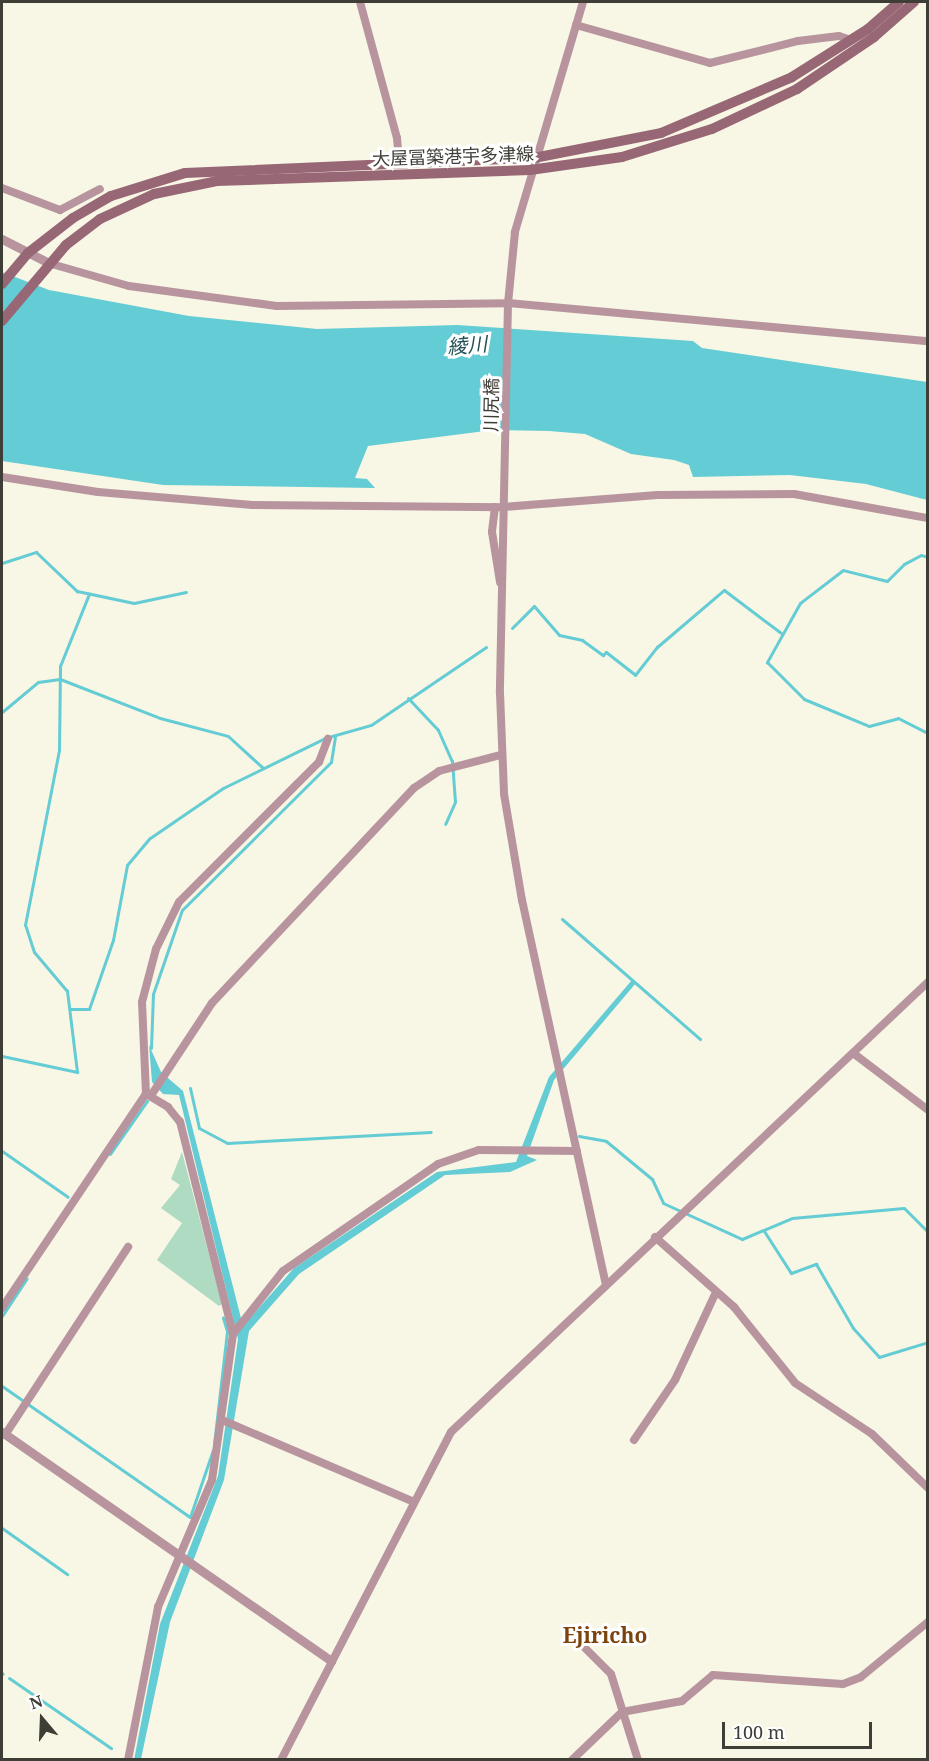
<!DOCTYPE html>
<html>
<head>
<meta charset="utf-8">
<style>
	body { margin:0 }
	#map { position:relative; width:929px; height:1761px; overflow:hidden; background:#f8f6e4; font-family:"Noto Serif","Noto Sans JP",serif }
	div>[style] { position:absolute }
	.green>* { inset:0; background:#aedbc2 }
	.water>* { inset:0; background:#64ccd4 }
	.stream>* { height:3px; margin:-1.5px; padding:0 1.5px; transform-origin:1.5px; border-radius:1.5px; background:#64ccd4 }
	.minor>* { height:8px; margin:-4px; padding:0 4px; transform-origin:4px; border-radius:4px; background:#b8959e }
	.tertiary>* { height:9px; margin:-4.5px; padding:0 4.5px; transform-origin:4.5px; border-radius:4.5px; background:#b8959e }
	.secondary>* { height:10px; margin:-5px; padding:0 5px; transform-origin:5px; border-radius:5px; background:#986775 }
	span { translate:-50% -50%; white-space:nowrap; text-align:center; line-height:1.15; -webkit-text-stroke:6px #fff; paint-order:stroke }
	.street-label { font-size:18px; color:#3e3d36 }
	.water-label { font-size:20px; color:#235155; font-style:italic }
	.quarter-label { font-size:21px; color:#7c430d; font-weight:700 }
	.frame { position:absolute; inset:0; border:3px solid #3e3d36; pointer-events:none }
	.north { position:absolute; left:12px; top:1689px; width:60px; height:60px; -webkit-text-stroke:4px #fff; paint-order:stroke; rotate:341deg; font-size:16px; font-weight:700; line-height:24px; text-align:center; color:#3e3d36 }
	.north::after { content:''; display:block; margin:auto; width:21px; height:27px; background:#3e3d36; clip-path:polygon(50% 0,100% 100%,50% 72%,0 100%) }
	.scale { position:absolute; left:722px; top:1722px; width:150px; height:27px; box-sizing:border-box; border:3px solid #3e3d36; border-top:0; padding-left:8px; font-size:18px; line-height:21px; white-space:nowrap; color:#3e3d36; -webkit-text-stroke:4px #fff; paint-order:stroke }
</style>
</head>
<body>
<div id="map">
	<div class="green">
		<i style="clip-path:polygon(182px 1152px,222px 1304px,219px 1306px,157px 1260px,182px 1223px,161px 1208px,180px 1185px,171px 1179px)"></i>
	</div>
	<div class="water">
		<i style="clip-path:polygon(2px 272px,49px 290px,189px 316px,317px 329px,457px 325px,693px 341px,702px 348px,927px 382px,927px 500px,866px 484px,790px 475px,693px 477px,689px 465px,674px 460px,631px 454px,585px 434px,549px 431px,493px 430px,368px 446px,355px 478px,367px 479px,375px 488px,163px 485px,2px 461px)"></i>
		<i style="clip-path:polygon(632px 980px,636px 983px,554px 1080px,527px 1156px,537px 1160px,510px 1172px,445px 1175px,299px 1274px,249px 1331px,224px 1480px,170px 1622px,141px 1759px,134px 1760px,160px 1624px,218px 1476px,238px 1339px,179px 1095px,163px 1094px,152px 1082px,149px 1045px,161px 1072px,183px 1091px,243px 1326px,294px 1268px,437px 1172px,516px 1162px,549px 1077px)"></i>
	</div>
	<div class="stream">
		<i style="left:928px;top:557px;width:7px;rotate:-164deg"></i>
		<i style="left:921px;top:555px;width:19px;rotate:152deg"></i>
		<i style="left:904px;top:564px;width:24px;rotate:135deg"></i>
		<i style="left:887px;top:581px;width:45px;rotate:-166deg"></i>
		<i style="left:843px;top:570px;width:54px;rotate:142.5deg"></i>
		<i style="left:800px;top:603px;width:68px;rotate:119.2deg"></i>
		<i style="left:767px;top:662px;width:52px;rotate:45deg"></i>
		<i style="left:804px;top:699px;width:70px;rotate:22.6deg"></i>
		<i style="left:869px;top:726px;width:30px;rotate:-15deg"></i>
		<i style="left:898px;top:718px;width:34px;rotate:27deg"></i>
		<i style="left:2px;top:563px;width:36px;rotate:-18deg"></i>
		<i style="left:36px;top:552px;width:57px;rotate:43.6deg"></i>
		<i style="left:77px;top:591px;width:58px;rotate:11.9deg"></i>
		<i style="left:134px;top:603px;width:53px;rotate:-11.9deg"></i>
		<i style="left:512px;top:628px;width:31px;rotate:-45deg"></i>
		<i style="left:534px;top:606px;width:38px;rotate:49deg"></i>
		<i style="left:559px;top:635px;width:24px;rotate:12deg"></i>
		<i style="left:582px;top:640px;width:26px;rotate:36deg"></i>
		<i style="left:603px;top:655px;width:4px;rotate:-45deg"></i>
		<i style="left:606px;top:652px;width:37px;rotate:38deg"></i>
		<i style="left:635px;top:675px;width:36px;rotate:-52deg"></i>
		<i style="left:657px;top:647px;width:88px;rotate:-40.4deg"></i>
		<i style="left:724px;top:590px;width:71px;rotate:37deg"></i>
		<i style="left:408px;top:698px;width:44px;rotate:46.8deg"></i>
		<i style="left:438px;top:730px;width:34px;rotate:66deg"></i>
		<i style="left:452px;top:761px;width:41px;rotate:85.8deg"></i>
		<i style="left:455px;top:802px;width:24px;rotate:114deg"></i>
		<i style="left:2px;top:712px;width:47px;rotate:-39.8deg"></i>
		<i style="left:38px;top:682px;width:22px;rotate:-8deg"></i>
		<i style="left:60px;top:679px;width:107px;rotate:21.3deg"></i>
		<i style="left:160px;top:718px;width:70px;rotate:14.8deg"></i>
		<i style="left:228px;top:736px;width:47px;rotate:42.4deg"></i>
		<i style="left:562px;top:919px;width:183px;rotate:41deg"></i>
		<i style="left:70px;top:1009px;width:19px"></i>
		<i style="left:89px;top:1009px;width:73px;rotate:-70.8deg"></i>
		<i style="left:113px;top:940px;width:76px;rotate:-79.4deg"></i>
		<i style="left:127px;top:865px;width:35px;rotate:-50deg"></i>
		<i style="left:150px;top:838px;width:88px;rotate:-34.4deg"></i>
		<i style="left:223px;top:788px;width:114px;rotate:-26.1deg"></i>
		<i style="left:325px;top:738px;width:48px;rotate:-15.8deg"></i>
		<i style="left:371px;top:725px;width:139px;rotate:-34.1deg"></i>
		<i style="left:151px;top:1048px;width:54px;rotate:-87.9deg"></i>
		<i style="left:153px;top:994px;width:89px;rotate:-71deg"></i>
		<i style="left:182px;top:910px;width:210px;rotate:-44.8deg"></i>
		<i style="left:331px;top:762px;width:25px;rotate:-81deg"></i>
		<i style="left:2px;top:1056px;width:77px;rotate:12deg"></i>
		<i style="left:77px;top:1072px;width:82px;rotate:-97deg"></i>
		<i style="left:67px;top:991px;width:51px;rotate:-130.2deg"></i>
		<i style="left:34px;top:952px;width:28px;rotate:-108deg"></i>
		<i style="left:25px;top:925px;width:178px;rotate:-79deg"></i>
		<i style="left:59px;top:750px;width:84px;rotate:-89.3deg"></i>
		<i style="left:60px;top:666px;width:78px;rotate:-68.1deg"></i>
		<i style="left:190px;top:1088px;width:41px;rotate:77.3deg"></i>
		<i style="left:199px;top:1128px;width:32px;rotate:28deg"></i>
		<i style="left:227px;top:1143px;width:204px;rotate:-3.1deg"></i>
		<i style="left:579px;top:1136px;width:27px;rotate:10deg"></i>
		<i style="left:606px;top:1141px;width:60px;rotate:39.6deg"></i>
		<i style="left:652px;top:1179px;width:26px;rotate:65deg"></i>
		<i style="left:663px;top:1203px;width:87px;rotate:24.5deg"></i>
		<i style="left:742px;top:1239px;width:54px;rotate:-22.8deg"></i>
		<i style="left:792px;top:1218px;width:112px;rotate:-5.1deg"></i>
		<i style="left:904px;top:1208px;width:34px;rotate:45deg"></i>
		<i style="left:2px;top:1151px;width:80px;rotate:34.9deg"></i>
		<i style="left:110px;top:1154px;width:65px;rotate:-55.1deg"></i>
		<i style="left:764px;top:1231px;width:50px;rotate:57.3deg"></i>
		<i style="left:791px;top:1273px;width:27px;rotate:-20deg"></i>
		<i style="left:816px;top:1264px;width:74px;rotate:60deg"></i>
		<i style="left:853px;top:1328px;width:39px;rotate:48deg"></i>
		<i style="left:879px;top:1357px;width:51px;rotate:-17deg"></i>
		<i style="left:2px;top:1316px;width:45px;rotate:-56.7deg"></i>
		<i style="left:2px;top:1386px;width:229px;rotate:34.9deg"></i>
		<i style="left:190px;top:1517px;width:71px;rotate:-71.1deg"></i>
		<i style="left:214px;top:1444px;width:114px;rotate:-83.4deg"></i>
		<i style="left:227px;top:1331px;width:14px;rotate:-107deg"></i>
		<i style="left:2px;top:1528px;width:80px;rotate:35.3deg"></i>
		<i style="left:2px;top:1673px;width:1px;rotate:45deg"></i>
		<i style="left:9px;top:1678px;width:124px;rotate:34.5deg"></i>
	</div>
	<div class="minor">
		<i style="left:360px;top:2px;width:141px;rotate:74.8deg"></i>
		<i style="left:397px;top:138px;width:25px;rotate:85deg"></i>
		<i style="left:583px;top:2px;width:240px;rotate:106.5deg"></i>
		<i style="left:515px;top:232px;width:71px;rotate:95.6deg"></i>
		<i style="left:508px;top:303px;width:390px;rotate:91.2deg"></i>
		<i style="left:500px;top:693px;width:101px;rotate:87.7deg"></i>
		<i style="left:504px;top:794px;width:108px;rotate:80.4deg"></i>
		<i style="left:522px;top:900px;width:393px;rotate:77.7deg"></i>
		<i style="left:576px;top:25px;width:139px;rotate:15.8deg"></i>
		<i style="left:710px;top:63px;width:91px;rotate:-14deg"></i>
		<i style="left:798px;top:41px;width:41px;rotate:-7deg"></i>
		<i style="left:839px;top:36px;width:13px;rotate:18deg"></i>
		<i style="left:2px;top:188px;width:62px;rotate:20.8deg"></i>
		<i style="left:60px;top:210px;width:45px;rotate:-27.7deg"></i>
		<i style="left:48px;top:263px;width:84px;rotate:15.9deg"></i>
		<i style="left:129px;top:286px;width:149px;rotate:7.7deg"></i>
		<i style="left:277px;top:306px;width:231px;rotate:-0.7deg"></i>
		<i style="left:508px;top:303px;width:422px;rotate:5.2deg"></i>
		<i style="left:2px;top:477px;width:97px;rotate:8.9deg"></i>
		<i style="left:98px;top:492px;width:155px;rotate:4.8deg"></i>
		<i style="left:252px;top:505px;width:251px;rotate:0.5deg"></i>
		<i style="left:503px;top:507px;width:155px;rotate:-4.4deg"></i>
		<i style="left:658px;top:495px;width:136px;rotate:-0.4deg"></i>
		<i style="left:794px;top:494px;width:136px;rotate:10.2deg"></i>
		<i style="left:495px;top:507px;width:25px;rotate:97deg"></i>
		<i style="left:492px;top:532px;width:51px;rotate:80.9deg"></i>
		<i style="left:853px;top:1053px;width:94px;rotate:37.2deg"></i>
		<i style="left:152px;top:1094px;width:109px;rotate:-56.6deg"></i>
		<i style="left:212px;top:1003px;width:295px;rotate:-46.8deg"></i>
		<i style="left:414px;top:788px;width:30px;rotate:-34deg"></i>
		<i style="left:439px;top:771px;width:64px;rotate:-14.5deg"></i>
		<i style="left:655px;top:1237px;width:106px;rotate:41.5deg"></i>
		<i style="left:734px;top:1307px;width:97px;rotate:51.2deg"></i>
		<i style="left:795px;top:1383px;width:92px;rotate:33.5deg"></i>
		<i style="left:872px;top:1434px;width:78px;rotate:44deg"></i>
		<i style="left:2px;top:1308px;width:258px;rotate:-56.1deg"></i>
		<i style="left:146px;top:1094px;width:92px;rotate:-92.5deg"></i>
		<i style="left:142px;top:1002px;width:55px;rotate:-75.2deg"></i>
		<i style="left:156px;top:949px;width:52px;rotate:-63.9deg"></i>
		<i style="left:179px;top:902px;width:198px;rotate:-45deg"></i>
		<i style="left:319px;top:762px;width:25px;rotate:-69deg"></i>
		<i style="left:233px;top:1334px;width:80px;rotate:-51.6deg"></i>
		<i style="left:283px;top:1271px;width:188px;rotate:-34.6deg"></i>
		<i style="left:438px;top:1164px;width:43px;rotate:-18.9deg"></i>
		<i style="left:479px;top:1150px;width:98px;rotate:0.6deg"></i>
		<i style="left:222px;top:1420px;width:207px;rotate:23.1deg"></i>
		<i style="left:5px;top:1435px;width:225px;rotate:-56.8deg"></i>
		<i style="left:634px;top:1440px;width:73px;rotate:-55.7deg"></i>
		<i style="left:675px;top:1380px;width:97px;rotate:-65deg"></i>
		<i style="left:574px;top:1637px;width:52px;rotate:45deg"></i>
		<i style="left:611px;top:1674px;width:90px;rotate:72.6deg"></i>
		<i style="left:128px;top:1760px;width:156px;rotate:-78.9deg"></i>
		<i style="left:158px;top:1607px;width:138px;rotate:-67deg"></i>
		<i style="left:212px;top:1480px;width:148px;rotate:-81.8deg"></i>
		<i style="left:233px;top:1334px;width:219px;rotate:-104deg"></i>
		<i style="left:180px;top:1122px;width:19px;rotate:-129deg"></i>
		<i style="left:168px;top:1107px;width:26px;rotate:-149deg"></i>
		<i style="left:281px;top:1760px;width:369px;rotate:-62.6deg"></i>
		<i style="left:451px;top:1432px;width:656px;rotate:-43.33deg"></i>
		<i style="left:572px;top:1760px;width:69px;rotate:-43.8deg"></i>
		<i style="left:622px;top:1712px;width:61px;rotate:-10.4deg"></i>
		<i style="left:682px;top:1701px;width:40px;rotate:-40deg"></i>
		<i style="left:713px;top:1675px;width:130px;rotate:4deg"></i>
		<i style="left:843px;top:1684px;width:19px;rotate:-21deg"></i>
		<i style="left:861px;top:1677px;width:87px;rotate:-39.4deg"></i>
	</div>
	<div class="tertiary">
		<i style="left:2px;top:239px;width:51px;rotate:27.1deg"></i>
		<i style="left:2px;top:1432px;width:401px;rotate:34.8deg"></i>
	</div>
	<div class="secondary">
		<i style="left:2px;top:284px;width:40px;rotate:-50deg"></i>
		<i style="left:28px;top:253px;width:57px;rotate:-37.9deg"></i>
		<i style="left:73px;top:218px;width:44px;rotate:-30.1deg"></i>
		<i style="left:111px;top:196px;width:77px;rotate:-17.3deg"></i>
		<i style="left:185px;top:173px;width:349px;rotate:-2.5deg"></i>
		<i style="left:534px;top:158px;width:129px;rotate:-11.1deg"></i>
		<i style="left:661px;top:133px;width:142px;rotate:-23.1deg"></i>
		<i style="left:792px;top:77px;width:90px;rotate:-32.3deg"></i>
		<i style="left:868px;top:29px;width:41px;rotate:-41.1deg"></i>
		<i style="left:2px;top:321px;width:99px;rotate:-49.9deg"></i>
		<i style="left:66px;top:245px;width:43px;rotate:-37.4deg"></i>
		<i style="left:100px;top:219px;width:60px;rotate:-24.8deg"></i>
		<i style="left:154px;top:194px;width:64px;rotate:-11.7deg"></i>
		<i style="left:217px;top:181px;width:313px;rotate:-2deg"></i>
		<i style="left:530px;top:170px;width:93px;rotate:-8deg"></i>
		<i style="left:622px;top:157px;width:94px;rotate:-17.3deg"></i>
		<i style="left:712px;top:129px;width:94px;rotate:-25.2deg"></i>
		<i style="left:797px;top:89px;width:93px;rotate:-34deg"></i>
		<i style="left:874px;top:37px;width:53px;rotate:-41.2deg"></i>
	</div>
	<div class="street-label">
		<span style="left:453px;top:156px;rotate:-2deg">大屋冨築港宇多津線</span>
		<span style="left:491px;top:405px;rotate:-89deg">川尻橋</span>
	</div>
	<div class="water-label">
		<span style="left:467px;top:345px;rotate:-5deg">綾川</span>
	</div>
	<div class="quarter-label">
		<span style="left:605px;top:1635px">Ejiricho</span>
	</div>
	<div class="frame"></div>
	<div class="north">N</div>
	<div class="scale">100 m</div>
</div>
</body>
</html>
